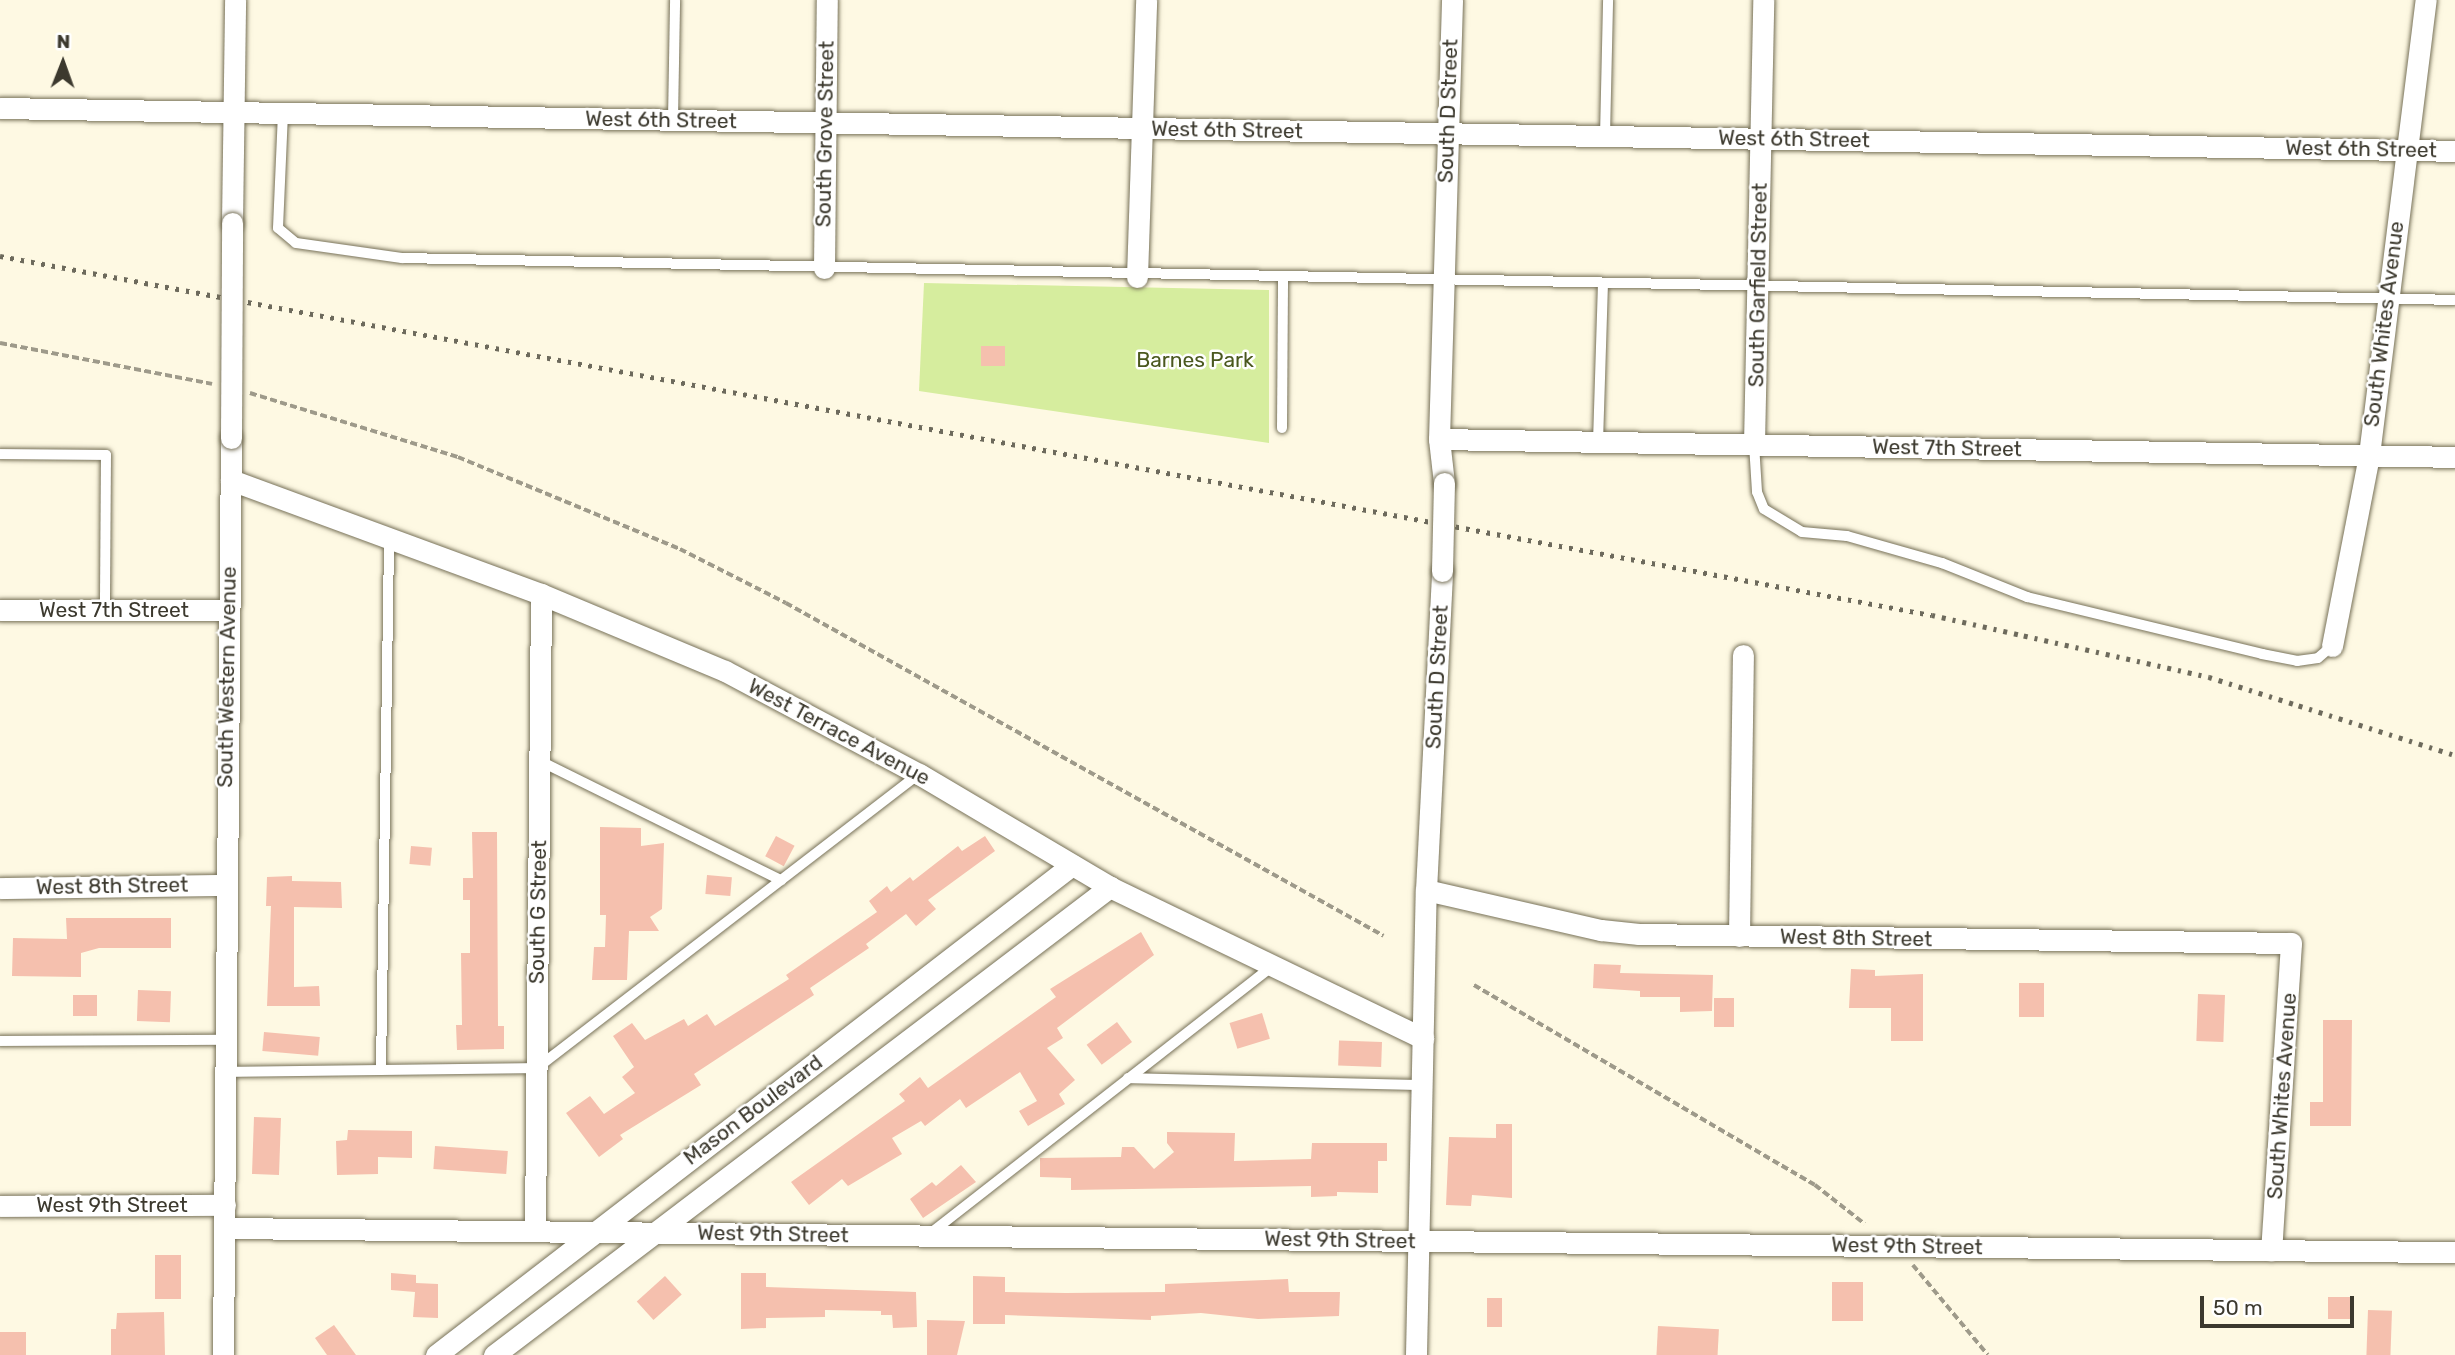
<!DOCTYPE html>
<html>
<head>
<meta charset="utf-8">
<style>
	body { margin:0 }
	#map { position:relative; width:2455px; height:1355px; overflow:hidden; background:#fef9e3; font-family:Rubik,sans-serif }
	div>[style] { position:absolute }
	.green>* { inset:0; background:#d6ed9e }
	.building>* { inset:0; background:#f5c0ae; transform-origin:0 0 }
	.path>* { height:3.5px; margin-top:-1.75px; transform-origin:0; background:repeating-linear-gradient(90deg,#9e9a8a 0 7px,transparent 0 10.5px) }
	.roads { filter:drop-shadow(0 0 2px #777158) drop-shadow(0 0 2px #777158) }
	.service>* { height:10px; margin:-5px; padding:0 5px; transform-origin:5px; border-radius:5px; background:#fff }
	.minor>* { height:21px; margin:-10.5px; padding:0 10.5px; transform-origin:10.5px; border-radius:10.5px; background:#fff }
	.rail>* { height:5px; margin-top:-2.5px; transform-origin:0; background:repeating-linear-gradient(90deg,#6d6a5c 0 3.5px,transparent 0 10.5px) }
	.bridges { filter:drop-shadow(0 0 2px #777158) drop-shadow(0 0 2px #777158) }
	.minor-bridge>* { height:21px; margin:-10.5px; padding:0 10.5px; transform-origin:10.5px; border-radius:10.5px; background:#fff }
	span { translate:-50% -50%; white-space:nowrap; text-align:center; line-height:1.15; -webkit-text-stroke:5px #fff; paint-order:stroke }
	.street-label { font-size:21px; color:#3c392e }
	.park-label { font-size:21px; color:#4a581e }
	.north { position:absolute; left:28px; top:28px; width:70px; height:70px; -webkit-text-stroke:5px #fff; paint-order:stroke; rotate:1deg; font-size:19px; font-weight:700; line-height:28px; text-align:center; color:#3c392e }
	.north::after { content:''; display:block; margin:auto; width:24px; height:32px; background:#3c392e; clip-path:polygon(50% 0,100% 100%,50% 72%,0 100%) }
	.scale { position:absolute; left:2200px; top:1296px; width:154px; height:32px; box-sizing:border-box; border:4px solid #3c392e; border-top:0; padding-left:9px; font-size:21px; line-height:24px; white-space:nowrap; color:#3c392e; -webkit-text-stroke:5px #fff; paint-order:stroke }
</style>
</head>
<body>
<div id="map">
	<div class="green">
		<i style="clip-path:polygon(924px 283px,1269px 290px,1269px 443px,919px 391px)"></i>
	</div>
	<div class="building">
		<i style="left:981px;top:346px;width:24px;height:20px"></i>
		<i style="clip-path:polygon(600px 827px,641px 828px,641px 846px,664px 843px,662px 909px,650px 917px,659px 931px,629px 931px,627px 980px,592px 980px,594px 947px,605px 947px,606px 915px,600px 915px)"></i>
		<i style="clip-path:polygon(472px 832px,497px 832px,498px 1026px,504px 1026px,504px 1049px,457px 1050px,456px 1025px,462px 1025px,461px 953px,470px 953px,470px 900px,463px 900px,463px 878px,473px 878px)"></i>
		<i style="left:776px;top:836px;width:21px;height:23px;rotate:28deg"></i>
		<i style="clip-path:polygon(985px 836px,995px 851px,928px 900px,936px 909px,916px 926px,906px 914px,866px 944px,869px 948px,810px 988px,814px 995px,694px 1074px,701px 1085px,620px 1135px,623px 1139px,599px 1157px,566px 1113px,590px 1096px,604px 1114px,635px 1093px,622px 1077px,634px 1067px,613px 1036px,632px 1023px,645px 1040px,684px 1019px,688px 1026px,707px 1014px,715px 1026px,789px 979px,786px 975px,877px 912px,869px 901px,887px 886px,891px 892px,910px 877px,913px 881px,958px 846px,962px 851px)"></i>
		<i style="left:411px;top:846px;width:21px;height:18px;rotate:5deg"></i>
		<i style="left:707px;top:875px;width:25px;height:19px;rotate:5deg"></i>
		<i style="clip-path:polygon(292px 876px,292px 881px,341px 882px,342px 908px,294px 907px,294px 987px,319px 986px,320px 1006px,267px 1006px,271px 906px,266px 906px,267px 877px)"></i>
		<i style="clip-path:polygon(66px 918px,171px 918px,171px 948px,99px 948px,81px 953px,81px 977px,12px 976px,13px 938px,67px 939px)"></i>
		<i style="clip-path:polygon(1141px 932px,1154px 955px,1057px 1028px,1063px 1038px,1047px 1048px,1075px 1080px,1059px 1094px,1065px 1104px,1028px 1126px,1019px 1111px,1037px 1101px,1020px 1072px,966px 1108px,960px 1099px,925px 1126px,921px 1121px,892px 1138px,902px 1154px,848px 1186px,842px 1179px,809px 1205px,791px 1182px,905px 1101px,899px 1094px,920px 1077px,928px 1088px,1056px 997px,1050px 989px)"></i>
		<i style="clip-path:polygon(1594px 964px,1621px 965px,1620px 973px,1713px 975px,1712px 1011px,1680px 1012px,1680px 997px,1640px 997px,1640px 991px,1593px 988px)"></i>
		<i style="clip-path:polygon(1851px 969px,1875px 970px,1875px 976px,1923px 974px,1923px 1041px,1891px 1041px,1891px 1008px,1849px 1008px)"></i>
		<i style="left:2019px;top:983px;width:25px;height:34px"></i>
		<i style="left:138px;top:990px;width:33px;height:31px;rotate:2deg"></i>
		<i style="left:2198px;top:994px;width:27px;height:47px;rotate:2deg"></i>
		<i style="left:73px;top:995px;width:24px;height:21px"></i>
		<i style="left:1714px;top:998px;width:20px;height:29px"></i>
		<i style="left:1262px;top:1013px;width:27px;height:34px;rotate:73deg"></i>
		<i style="clip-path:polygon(2323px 1020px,2352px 1020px,2351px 1126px,2310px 1126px,2310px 1102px,2323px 1102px)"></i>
		<i style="left:1117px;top:1022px;width:25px;height:38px;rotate:53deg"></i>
		<i style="left:264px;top:1032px;width:56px;height:19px;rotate:5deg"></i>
		<i style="left:1382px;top:1042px;width:25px;height:43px;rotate:92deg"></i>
		<i style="left:254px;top:1117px;width:27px;height:57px;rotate:2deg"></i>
		<i style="clip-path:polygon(1496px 1124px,1512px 1124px,1512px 1198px,1472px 1195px,1471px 1206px,1446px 1205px,1449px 1137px,1496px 1138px)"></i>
		<i style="clip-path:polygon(348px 1130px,412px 1131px,412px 1158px,378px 1157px,378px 1174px,337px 1175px,336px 1141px,347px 1140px)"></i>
		<i style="clip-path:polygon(1167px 1132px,1235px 1133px,1234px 1161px,1311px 1159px,1312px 1143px,1387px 1143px,1387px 1161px,1378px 1161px,1378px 1193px,1337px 1192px,1337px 1196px,1311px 1197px,1311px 1186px,1071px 1190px,1071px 1178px,1040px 1177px,1040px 1158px,1121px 1157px,1122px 1147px,1134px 1147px,1154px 1169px,1174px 1152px,1167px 1143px)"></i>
		<i style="left:435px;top:1146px;width:73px;height:23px;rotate:4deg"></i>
		<i style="clip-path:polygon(961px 1165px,976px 1182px,923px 1218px,910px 1199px,932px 1182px,936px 1186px)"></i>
		<i style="left:155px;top:1255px;width:26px;height:44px"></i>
		<i style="clip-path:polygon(391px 1273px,416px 1275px,416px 1283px,438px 1284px,438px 1318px,413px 1317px,415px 1292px,391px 1290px)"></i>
		<i style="clip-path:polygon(741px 1273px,766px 1273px,766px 1287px,916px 1292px,917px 1327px,893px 1328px,892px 1315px,881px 1315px,881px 1311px,825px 1310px,825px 1317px,766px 1318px,766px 1328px,741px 1329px)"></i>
		<i style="left:665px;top:1276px;width:25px;height:38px;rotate:48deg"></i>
		<i style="clip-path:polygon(973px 1276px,1005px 1277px,1005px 1292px,1066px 1293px,1165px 1292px,1165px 1284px,1288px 1279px,1289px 1292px,1340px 1292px,1339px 1316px,1258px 1319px,1201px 1313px,1151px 1316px,1151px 1320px,1005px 1315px,1005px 1324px,973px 1324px)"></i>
		<i style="left:1863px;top:1282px;width:39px;height:31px;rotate:90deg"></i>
		<i style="left:2328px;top:1297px;width:23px;height:22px"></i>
		<i style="left:1487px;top:1298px;width:15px;height:29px"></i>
		<i style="left:2368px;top:1310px;width:24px;height:45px;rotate:2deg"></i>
		<i style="clip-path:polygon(164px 1312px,165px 1355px,111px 1355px,111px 1329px,116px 1329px,117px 1313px)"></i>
		<i style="clip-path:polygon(927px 1320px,965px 1321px,957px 1355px,927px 1355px)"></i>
		<i style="clip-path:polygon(334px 1325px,356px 1355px,327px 1355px,315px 1338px)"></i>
		<i style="left:1658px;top:1326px;width:61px;height:29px;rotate:3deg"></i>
		<i style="left:0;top:1332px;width:26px;height:23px"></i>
	</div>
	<div class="path">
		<i style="left:0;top:343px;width:216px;rotate:10.9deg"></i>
		<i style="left:250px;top:393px;width:218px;rotate:17.1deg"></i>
		<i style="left:458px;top:457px;width:240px;rotate:22.5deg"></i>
		<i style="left:680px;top:549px;width:119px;rotate:27deg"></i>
		<i style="left:786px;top:603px;width:684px;rotate:29.11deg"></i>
		<i style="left:1474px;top:985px;width:395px;rotate:30.4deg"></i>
		<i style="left:1815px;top:1185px;width:63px;rotate:38deg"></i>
		<i style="left:1913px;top:1265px;width:117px;rotate:50.2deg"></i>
	</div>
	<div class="roads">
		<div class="service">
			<i style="left:283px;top:113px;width:115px;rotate:92.5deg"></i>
			<i style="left:278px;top:228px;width:23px;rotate:40deg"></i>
			<i style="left:296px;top:243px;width:107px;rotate:8.1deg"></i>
			<i style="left:402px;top:258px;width:2053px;rotate:1.17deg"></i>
			<i style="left:673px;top:120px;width:120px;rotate:-89deg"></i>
			<i style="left:1605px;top:136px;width:136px;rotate:-88.7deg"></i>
			<i style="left:1282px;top:428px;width:150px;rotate:-89.6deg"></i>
			<i style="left:1598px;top:442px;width:158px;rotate:-88.2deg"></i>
			<i style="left:1754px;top:444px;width:48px;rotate:86.4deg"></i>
			<i style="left:1757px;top:492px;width:18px;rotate:68deg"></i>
			<i style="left:1764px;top:509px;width:44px;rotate:31.2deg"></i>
			<i style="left:1802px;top:532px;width:45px;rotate:5.1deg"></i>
			<i style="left:1847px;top:536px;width:99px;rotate:15.9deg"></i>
			<i style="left:1942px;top:563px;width:92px;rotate:21.8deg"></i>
			<i style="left:2027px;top:597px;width:242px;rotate:13.6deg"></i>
			<i style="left:2262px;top:654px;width:36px;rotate:11deg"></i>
			<i style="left:2297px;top:661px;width:21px;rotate:-8deg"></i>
			<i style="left:2318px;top:658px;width:18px;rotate:-41deg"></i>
			<i style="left:0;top:454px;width:106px;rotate:0.5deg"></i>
			<i style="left:106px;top:455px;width:155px;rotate:90.4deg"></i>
			<i style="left:540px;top:761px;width:269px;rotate:26.3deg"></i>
			<i style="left:0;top:1041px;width:224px;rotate:-0.3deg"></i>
			<i style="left:381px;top:1070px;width:528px;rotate:-89.13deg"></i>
			<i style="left:224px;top:1072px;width:313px;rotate:-0.7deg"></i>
			<i style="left:537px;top:1068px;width:482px;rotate:-37.6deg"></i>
			<i style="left:1128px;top:1078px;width:295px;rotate:1.4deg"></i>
			<i style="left:932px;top:1232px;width:432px;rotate:-38deg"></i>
		</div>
		<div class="minor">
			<i style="left:0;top:108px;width:2455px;rotate:1deg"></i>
			<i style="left:232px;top:223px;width:223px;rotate:-89.2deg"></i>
			<i style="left:824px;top:268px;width:268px;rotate:-89.4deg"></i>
			<i style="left:1137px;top:277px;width:277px;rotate:-88.1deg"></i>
			<i style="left:1439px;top:439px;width:1016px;rotate:1.01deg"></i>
			<i style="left:1754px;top:444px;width:444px;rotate:-88.8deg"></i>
			<i style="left:231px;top:480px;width:330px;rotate:20.2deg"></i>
			<i style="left:541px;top:594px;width:199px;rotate:22.7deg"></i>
			<i style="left:725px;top:671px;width:220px;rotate:28deg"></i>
			<i style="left:919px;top:774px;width:222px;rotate:30.6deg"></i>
			<i style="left:1110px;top:887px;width:348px;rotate:25.8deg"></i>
			<i style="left:1444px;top:483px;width:44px;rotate:-96.5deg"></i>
			<i style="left:1439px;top:439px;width:439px;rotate:-88.3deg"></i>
			<i style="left:0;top:610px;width:227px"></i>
			<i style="left:2332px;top:646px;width:195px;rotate:-79deg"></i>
			<i style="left:2369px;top:455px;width:459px;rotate:-82.9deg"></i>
			<i style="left:0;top:888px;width:224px;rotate:-0.8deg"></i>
			<i style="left:1426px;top:890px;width:180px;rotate:12.9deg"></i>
			<i style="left:1601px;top:930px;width:38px;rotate:6deg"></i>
			<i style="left:1639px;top:934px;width:652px;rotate:0.79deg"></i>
			<i style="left:2291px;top:943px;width:308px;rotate:93.7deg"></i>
			<i style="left:1739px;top:936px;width:281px;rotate:-89.2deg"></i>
			<i style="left:0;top:1206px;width:225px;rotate:-0.3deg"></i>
			<i style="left:225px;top:1228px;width:2230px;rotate:0.62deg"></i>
			<i style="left:535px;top:1231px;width:637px;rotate:-89.46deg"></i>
			<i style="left:223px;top:1355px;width:917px;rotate:-89.5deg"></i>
			<i style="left:436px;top:1355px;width:803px;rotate:-37.61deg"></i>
			<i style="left:494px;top:1355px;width:774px;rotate:-37.23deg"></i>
			<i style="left:1416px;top:1355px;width:465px;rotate:-88.8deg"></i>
			<i style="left:1426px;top:890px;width:319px;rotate:-87.1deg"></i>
		</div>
	</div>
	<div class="rail">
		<i style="left:0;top:256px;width:1965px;rotate:10.53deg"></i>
		<i style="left:1932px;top:615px;width:284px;rotate:12.6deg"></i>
		<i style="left:2209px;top:677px;width:258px;rotate:17.6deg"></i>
	</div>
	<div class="bridges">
		<div class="minor-bridge">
			<i style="left:231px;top:438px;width:215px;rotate:-89.7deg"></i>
			<i style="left:1442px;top:571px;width:88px;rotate:-88.7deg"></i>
		</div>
	</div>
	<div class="street-label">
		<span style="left:1448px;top:111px;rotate:-88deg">South D Street</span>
		<span style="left:661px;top:120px;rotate:1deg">West 6th Street</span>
		<span style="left:1227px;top:130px;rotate:1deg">West 6th Street</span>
		<span style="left:825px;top:134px;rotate:-89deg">South Grove Street</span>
		<span style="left:1794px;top:139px;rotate:1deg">West 6th Street</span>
		<span style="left:2361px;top:149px;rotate:1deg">West 6th Street</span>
		<span style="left:1758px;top:285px;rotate:-89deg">South Garfield Street</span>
		<span style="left:2384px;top:324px;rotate:-83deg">South Whites Avenue</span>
		<span style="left:1947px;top:448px;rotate:1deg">West 7th Street</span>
		<span style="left:114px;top:610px">West 7th Street</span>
		<span style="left:227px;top:677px;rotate:-89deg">South Western Avenue</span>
		<span style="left:1437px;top:677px;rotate:-87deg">South D Street</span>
		<span style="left:839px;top:732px;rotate:28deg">West Terrace Avenue</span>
		<span style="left:112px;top:886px;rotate:-1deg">West 8th Street</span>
		<span style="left:538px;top:912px;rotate:-89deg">South G Street</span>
		<span style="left:1856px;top:938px;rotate:1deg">West 8th Street</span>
		<span style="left:2282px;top:1096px;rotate:-86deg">South Whites Avenue</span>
		<span style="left:753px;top:1110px;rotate:-37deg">Mason Boulevard</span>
		<span style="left:112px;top:1205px">West 9th Street</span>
		<span style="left:773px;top:1234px;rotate:1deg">West 9th Street</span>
		<span style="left:1340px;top:1240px;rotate:1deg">West 9th Street</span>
		<span style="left:1907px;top:1246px;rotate:1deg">West 9th Street</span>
	</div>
	<div class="park-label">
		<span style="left:1195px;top:360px">Barnes Park</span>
	</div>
	<div class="north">N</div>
	<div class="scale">50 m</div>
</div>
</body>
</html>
